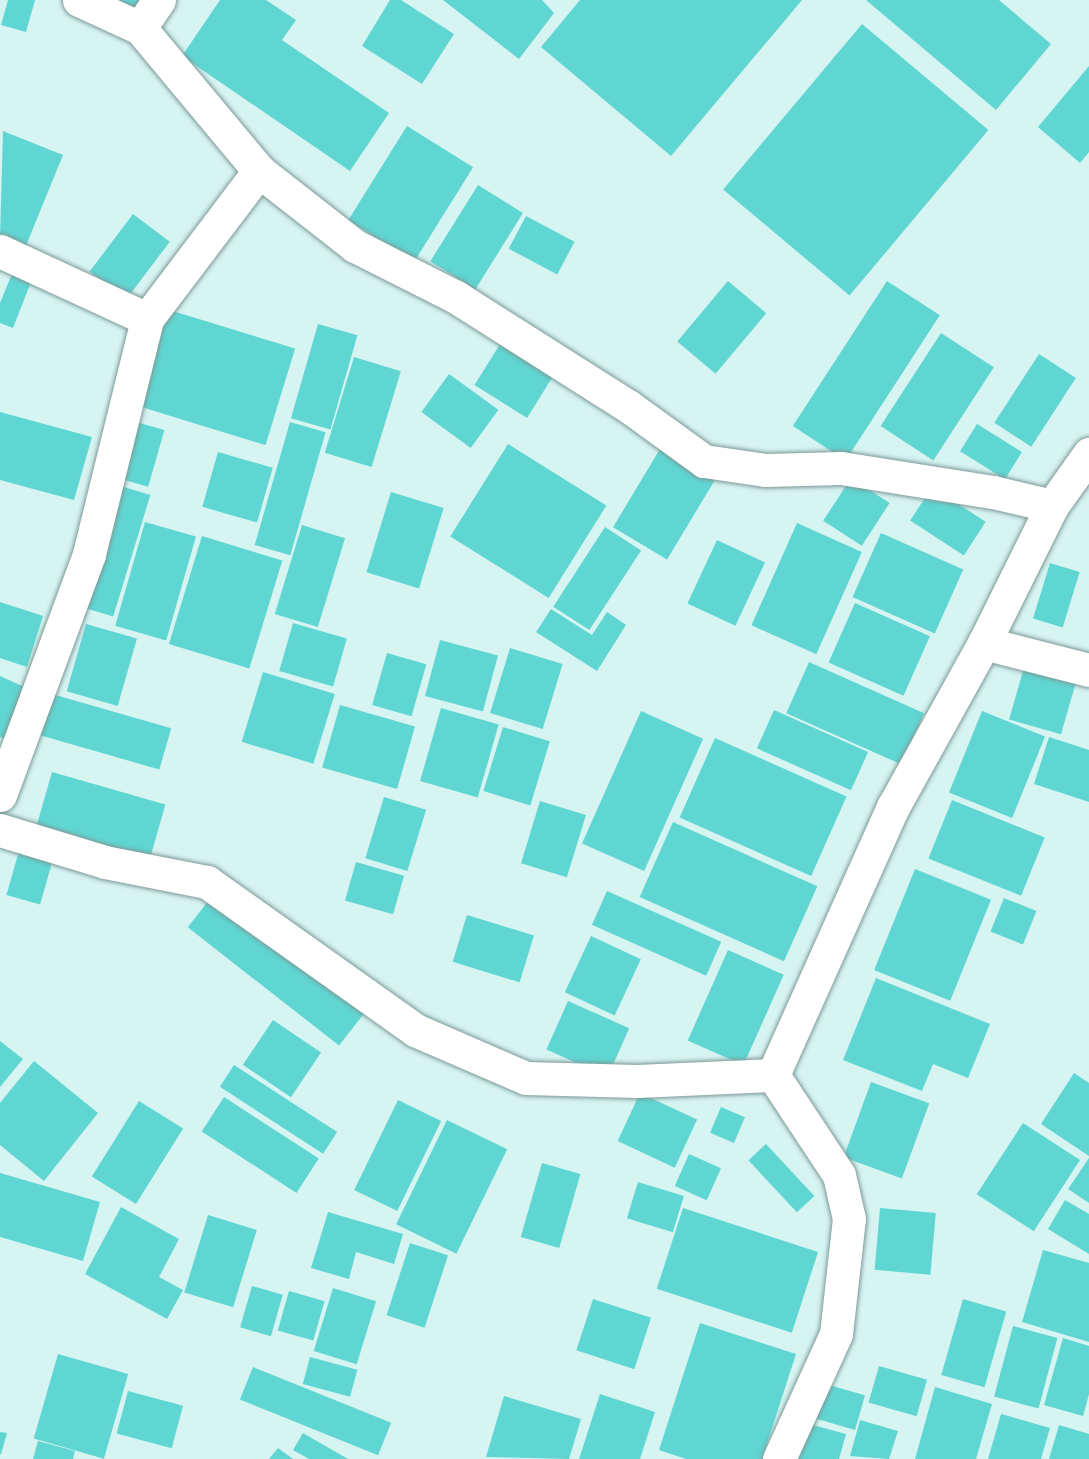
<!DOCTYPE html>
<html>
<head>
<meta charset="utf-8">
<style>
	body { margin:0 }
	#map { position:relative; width:1089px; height:1459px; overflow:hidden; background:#d6f4f2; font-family:"PT Sans",sans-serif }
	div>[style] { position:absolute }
	.building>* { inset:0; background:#60d6d2; transform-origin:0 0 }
	.roads { filter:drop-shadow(0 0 2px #7d9997) drop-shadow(0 0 2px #7d9997) }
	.minor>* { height:33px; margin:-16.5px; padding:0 16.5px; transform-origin:16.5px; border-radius:16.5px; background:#fff }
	span { translate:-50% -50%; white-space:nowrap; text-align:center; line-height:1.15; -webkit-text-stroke:5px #fff; paint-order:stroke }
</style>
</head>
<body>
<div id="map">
	<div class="building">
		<i style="clip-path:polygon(8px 0,35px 0,26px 32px,1px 25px)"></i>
		<i style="clip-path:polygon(112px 0,139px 0,131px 12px)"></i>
		<i style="clip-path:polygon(220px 0,266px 0,296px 20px,282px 40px,389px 113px,350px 171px,182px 56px)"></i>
		<i style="clip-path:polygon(390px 0,401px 0,454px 34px,422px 84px,362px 46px)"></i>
		<i style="clip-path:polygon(443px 0,542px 0,554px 13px,519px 59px)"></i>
		<i style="clip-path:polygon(580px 0,802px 0,671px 156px,541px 47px)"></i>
		<i style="clip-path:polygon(866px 0,999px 0,1051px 44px,996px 110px)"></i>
		<i style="left:862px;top:24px;width:165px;height:216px;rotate:40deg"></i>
		<i style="clip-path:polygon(1089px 66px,1089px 152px,1080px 163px,1038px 127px)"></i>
		<i style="left:407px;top:126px;width:78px;height:111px;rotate:32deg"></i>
		<i style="clip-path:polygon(3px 131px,63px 155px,25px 248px,0 238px)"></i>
		<i style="left:478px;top:185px;width:53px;height:90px;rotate:32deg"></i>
		<i style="left:133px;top:214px;width:46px;height:72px;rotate:37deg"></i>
		<i style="left:526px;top:216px;width:55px;height:37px;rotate:28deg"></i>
		<i style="clip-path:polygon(14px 269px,33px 277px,13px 328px,0 323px,0 303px)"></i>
		<i style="left:728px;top:281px;width:50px;height:79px;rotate:40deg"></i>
		<i style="left:887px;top:281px;width:63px;height:173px;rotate:33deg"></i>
		<i style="left:166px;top:309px;width:135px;height:101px;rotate:17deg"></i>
		<i style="left:318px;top:324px;width:41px;height:98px;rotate:16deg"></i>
		<i style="left:941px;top:333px;width:63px;height:111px;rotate:33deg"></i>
		<i style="left:502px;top:341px;width:62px;height:52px;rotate:32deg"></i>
		<i style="left:1039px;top:354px;width:44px;height:82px;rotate:33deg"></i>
		<i style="left:354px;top:357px;width:49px;height:100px;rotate:17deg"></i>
		<i style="left:449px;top:374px;width:61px;height:47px;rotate:36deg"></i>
		<i style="clip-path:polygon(0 412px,92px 437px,74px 500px,0 480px)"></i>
		<i style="left:126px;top:419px;width:40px;height:59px;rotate:16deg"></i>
		<i style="left:290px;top:422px;width:37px;height:128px;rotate:16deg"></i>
		<i style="left:977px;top:424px;width:53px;height:32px;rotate:32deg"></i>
		<i style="left:508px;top:444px;width:116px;height:109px;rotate:32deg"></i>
		<i style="left:663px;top:444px;width:63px;height:97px;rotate:31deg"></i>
		<i style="left:218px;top:452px;width:57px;height:57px;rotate:16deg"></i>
		<i style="left:851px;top:478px;width:46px;height:51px;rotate:33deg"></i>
		<i style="left:114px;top:484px;width:38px;height:127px;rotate:17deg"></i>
		<i style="left:932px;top:487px;width:64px;height:40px;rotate:33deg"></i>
		<i style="left:391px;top:492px;width:55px;height:84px;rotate:17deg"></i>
		<i style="left:145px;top:522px;width:53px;height:108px;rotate:16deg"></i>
		<i style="left:797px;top:523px;width:71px;height:112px;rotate:24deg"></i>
		<i style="left:302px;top:525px;width:45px;height:93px;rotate:17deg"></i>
		<i style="left:605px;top:527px;width:43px;height:95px;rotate:33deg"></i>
		<i style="left:881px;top:533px;width:90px;height:70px;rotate:24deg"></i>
		<i style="left:202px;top:536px;width:84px;height:113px;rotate:17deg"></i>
		<i style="left:717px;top:540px;width:53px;height:70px;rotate:25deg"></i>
		<i style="left:1050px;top:563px;width:31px;height:58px;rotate:17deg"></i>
		<i style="clip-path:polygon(0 602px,43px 616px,27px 667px,0 658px)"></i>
		<i style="left:855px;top:603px;width:82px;height:65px;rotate:24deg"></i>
		<i style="clip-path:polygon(551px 609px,592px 635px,607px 612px,626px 625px,597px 671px,536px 632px)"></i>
		<i style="left:293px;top:623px;width:56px;height:50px;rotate:16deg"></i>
		<i style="left:86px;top:624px;width:53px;height:70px;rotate:16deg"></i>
		<i style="left:440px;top:640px;width:60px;height:58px;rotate:15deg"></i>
		<i style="left:510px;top:648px;width:55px;height:68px;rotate:17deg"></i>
		<i style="left:387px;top:653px;width:41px;height:54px;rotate:16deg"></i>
		<i style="left:1027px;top:657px;width:54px;height:65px;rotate:16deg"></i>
		<i style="left:809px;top:662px;width:126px;height:56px;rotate:24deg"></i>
		<i style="left:263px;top:672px;width:75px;height:73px;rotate:17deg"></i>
		<i style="clip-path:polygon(0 676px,31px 690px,8px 740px,0 737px)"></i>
		<i style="left:52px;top:694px;width:124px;height:43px;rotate:16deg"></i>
		<i style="left:340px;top:705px;width:78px;height:65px;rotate:16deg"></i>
		<i style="left:441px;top:708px;width:60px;height:76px;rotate:16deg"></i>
		<i style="left:774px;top:710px;width:103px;height:42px;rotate:24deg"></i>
		<i style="left:641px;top:711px;width:68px;height:145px;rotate:24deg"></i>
		<i style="left:982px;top:711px;width:68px;height:88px;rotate:22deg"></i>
		<i style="left:503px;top:727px;width:49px;height:67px;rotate:17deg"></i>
		<i style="clip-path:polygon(1049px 737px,1089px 750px,1089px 802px,1034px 784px)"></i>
		<i style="left:715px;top:738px;width:144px;height:87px;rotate:24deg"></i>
		<i style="left:52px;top:772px;width:118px;height:57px;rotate:16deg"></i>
		<i style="left:384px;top:797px;width:44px;height:64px;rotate:17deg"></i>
		<i style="left:952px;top:800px;width:100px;height:63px;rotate:22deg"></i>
		<i style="left:540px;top:801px;width:48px;height:65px;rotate:17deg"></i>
		<i style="left:673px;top:822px;width:158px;height:82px;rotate:24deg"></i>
		<i style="left:21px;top:844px;width:35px;height:53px;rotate:16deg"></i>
		<i style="left:356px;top:862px;width:50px;height:40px;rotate:16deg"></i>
		<i style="left:915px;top:869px;width:82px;height:109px;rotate:22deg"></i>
		<i style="left:607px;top:891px;width:125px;height:37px;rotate:24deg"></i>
		<i style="left:213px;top:895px;width:192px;height:41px;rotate:38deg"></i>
		<i style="left:1004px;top:898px;width:35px;height:36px;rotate:22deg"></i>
		<i style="left:467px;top:915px;width:70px;height:49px;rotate:17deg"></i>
		<i style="left:591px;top:936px;width:55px;height:62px;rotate:25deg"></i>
		<i style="left:728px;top:950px;width:61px;height:99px;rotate:24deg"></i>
		<i style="clip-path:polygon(876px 978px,990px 1024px,968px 1078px,933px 1064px,922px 1091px,843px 1060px)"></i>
		<i style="left:568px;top:1001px;width:67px;height:53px;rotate:24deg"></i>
		<i style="left:273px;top:1020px;width:58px;height:54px;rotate:34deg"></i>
		<i style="clip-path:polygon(0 1041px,23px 1059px,0 1087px)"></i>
		<i style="clip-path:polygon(34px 1061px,98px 1113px,44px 1181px,0 1145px,0 1103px)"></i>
		<i style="left:234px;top:1065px;width:123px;height:26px;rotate:33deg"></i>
		<i style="clip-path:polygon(1074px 1073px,1089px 1083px,1089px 1156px,1041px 1124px)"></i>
		<i style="left:871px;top:1082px;width:62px;height:80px;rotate:20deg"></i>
		<i style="left:640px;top:1093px;width:63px;height:53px;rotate:25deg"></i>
		<i style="left:224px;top:1097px;width:113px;height:41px;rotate:33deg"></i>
		<i style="left:398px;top:1100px;width:48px;height:100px;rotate:26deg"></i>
		<i style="left:139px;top:1101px;width:52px;height:89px;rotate:32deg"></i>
		<i style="left:721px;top:1107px;width:26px;height:28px;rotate:23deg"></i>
		<i style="left:447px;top:1120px;width:67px;height:116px;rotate:26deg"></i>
		<i style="left:1023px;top:1123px;width:68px;height:85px;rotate:33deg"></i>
		<i style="left:766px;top:1144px;width:71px;height:24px;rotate:47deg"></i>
		<i style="left:689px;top:1154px;width:35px;height:35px;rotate:24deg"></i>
		<i style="clip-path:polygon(1089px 1158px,1089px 1203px,1068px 1189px)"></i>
		<i style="left:542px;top:1163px;width:40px;height:77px;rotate:16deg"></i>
		<i style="clip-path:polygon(0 1173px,100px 1202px,83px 1261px,0 1237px)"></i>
		<i style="left:638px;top:1182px;width:48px;height:38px;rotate:17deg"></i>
		<i style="clip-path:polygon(1065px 1200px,1089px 1214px,1089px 1254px,1048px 1229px)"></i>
		<i style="clip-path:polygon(121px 1207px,179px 1239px,159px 1277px,183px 1290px,167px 1319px,85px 1274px)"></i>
		<i style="left:683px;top:1208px;width:142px;height:85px;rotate:18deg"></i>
		<i style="left:880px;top:1208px;width:56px;height:62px;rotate:5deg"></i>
		<i style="clip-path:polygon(328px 1212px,403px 1234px,394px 1264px,356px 1252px,349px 1279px,311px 1268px)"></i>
		<i style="left:208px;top:1215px;width:51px;height:81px;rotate:17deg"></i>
		<i style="left:410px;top:1243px;width:40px;height:76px;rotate:18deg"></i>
		<i style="clip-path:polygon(1043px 1250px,1089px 1263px,1089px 1342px,1022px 1322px)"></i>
		<i style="left:252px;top:1286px;width:32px;height:43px;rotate:16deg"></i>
		<i style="left:333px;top:1288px;width:45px;height:66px;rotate:17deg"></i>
		<i style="left:289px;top:1291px;width:37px;height:41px;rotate:16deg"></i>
		<i style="left:593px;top:1299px;width:61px;height:54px;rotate:18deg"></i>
		<i style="left:963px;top:1299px;width:45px;height:79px;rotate:16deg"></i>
		<i style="clip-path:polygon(700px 1323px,796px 1354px,762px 1459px,686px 1459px,659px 1450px)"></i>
		<i style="left:1013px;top:1326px;width:46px;height:73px;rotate:15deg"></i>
		<i style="clip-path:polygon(1063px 1338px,1089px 1346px,1089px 1394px,1083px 1416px,1044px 1405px)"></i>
		<i style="left:58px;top:1354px;width:73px;height:88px;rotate:16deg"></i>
		<i style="left:310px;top:1357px;width:49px;height:28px;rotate:15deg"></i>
		<i style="left:879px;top:1366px;width:50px;height:38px;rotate:16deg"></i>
		<i style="left:253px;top:1367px;width:149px;height:35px;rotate:22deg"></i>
		<i style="left:815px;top:1381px;width:52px;height:36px;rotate:16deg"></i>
		<i style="clip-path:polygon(935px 1387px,992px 1404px,976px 1459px,915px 1459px)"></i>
		<i style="left:128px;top:1391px;width:57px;height:44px;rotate:15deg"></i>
		<i style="clip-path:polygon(600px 1394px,655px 1412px,640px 1459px,579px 1459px)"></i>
		<i style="clip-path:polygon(504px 1396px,581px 1419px,569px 1459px,486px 1457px)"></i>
		<i style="clip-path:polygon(1001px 1414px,1050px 1428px,1041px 1459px,988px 1459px)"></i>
		<i style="clip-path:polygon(860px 1420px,898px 1431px,889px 1459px,850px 1456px)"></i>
		<i style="clip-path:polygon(802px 1422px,846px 1434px,839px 1459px,792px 1459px)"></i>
		<i style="clip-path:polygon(1059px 1425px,1089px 1434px,1089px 1459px,1049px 1459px)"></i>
		<i style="clip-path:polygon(0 1432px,7px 1433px,1px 1454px,0 1454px)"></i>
		<i style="clip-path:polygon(303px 1433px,348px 1459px,309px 1459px,293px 1450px)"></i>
		<i style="clip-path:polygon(38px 1441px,75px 1451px,73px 1459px,33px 1459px)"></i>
		<i style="clip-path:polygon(278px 1448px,293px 1459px,269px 1459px)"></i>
	</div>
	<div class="roads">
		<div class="minor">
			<i style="left:79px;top:0;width:67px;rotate:24.7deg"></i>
			<i style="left:140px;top:28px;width:34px;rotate:-56deg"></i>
			<i style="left:140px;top:28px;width:186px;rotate:50.2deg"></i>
			<i style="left:259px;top:171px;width:122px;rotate:38deg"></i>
			<i style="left:355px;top:246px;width:113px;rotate:26.8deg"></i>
			<i style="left:456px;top:297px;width:204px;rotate:32.4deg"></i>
			<i style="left:628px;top:406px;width:94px;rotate:35.9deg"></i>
			<i style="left:704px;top:461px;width:63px;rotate:8.3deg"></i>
			<i style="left:766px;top:470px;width:75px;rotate:-1.5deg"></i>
			<i style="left:841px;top:468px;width:154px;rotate:9deg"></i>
			<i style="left:993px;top:492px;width:61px;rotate:13.3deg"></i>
			<i style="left:0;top:251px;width:162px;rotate:24.8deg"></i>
			<i style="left:984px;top:643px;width:108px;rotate:14.4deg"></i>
			<i style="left:0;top:795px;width:257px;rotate:-69.7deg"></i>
			<i style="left:89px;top:554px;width:242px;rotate:-76.1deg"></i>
			<i style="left:147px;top:319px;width:186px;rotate:-52.9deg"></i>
			<i style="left:0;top:830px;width:110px;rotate:16.9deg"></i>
			<i style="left:105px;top:862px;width:104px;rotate:11.1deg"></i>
			<i style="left:207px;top:882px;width:255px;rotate:35.4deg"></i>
			<i style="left:415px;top:1030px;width:121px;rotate:23.4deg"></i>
			<i style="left:526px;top:1078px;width:111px;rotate:1.5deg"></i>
			<i style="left:637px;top:1081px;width:136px;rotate:-2.5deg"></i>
			<i style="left:779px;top:1459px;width:137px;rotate:-65.5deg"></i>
			<i style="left:836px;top:1334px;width:116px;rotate:-83.6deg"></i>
			<i style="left:849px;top:1219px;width:45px;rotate:-102.8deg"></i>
			<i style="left:839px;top:1175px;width:120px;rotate:-123.4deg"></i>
			<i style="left:773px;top:1075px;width:294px;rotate:-65.9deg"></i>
			<i style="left:893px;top:807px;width:188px;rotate:-61deg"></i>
			<i style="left:984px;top:643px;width:153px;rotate:-63.6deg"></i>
			<i style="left:1052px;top:506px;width:64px;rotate:-54.6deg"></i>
		</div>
	</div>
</div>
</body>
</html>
